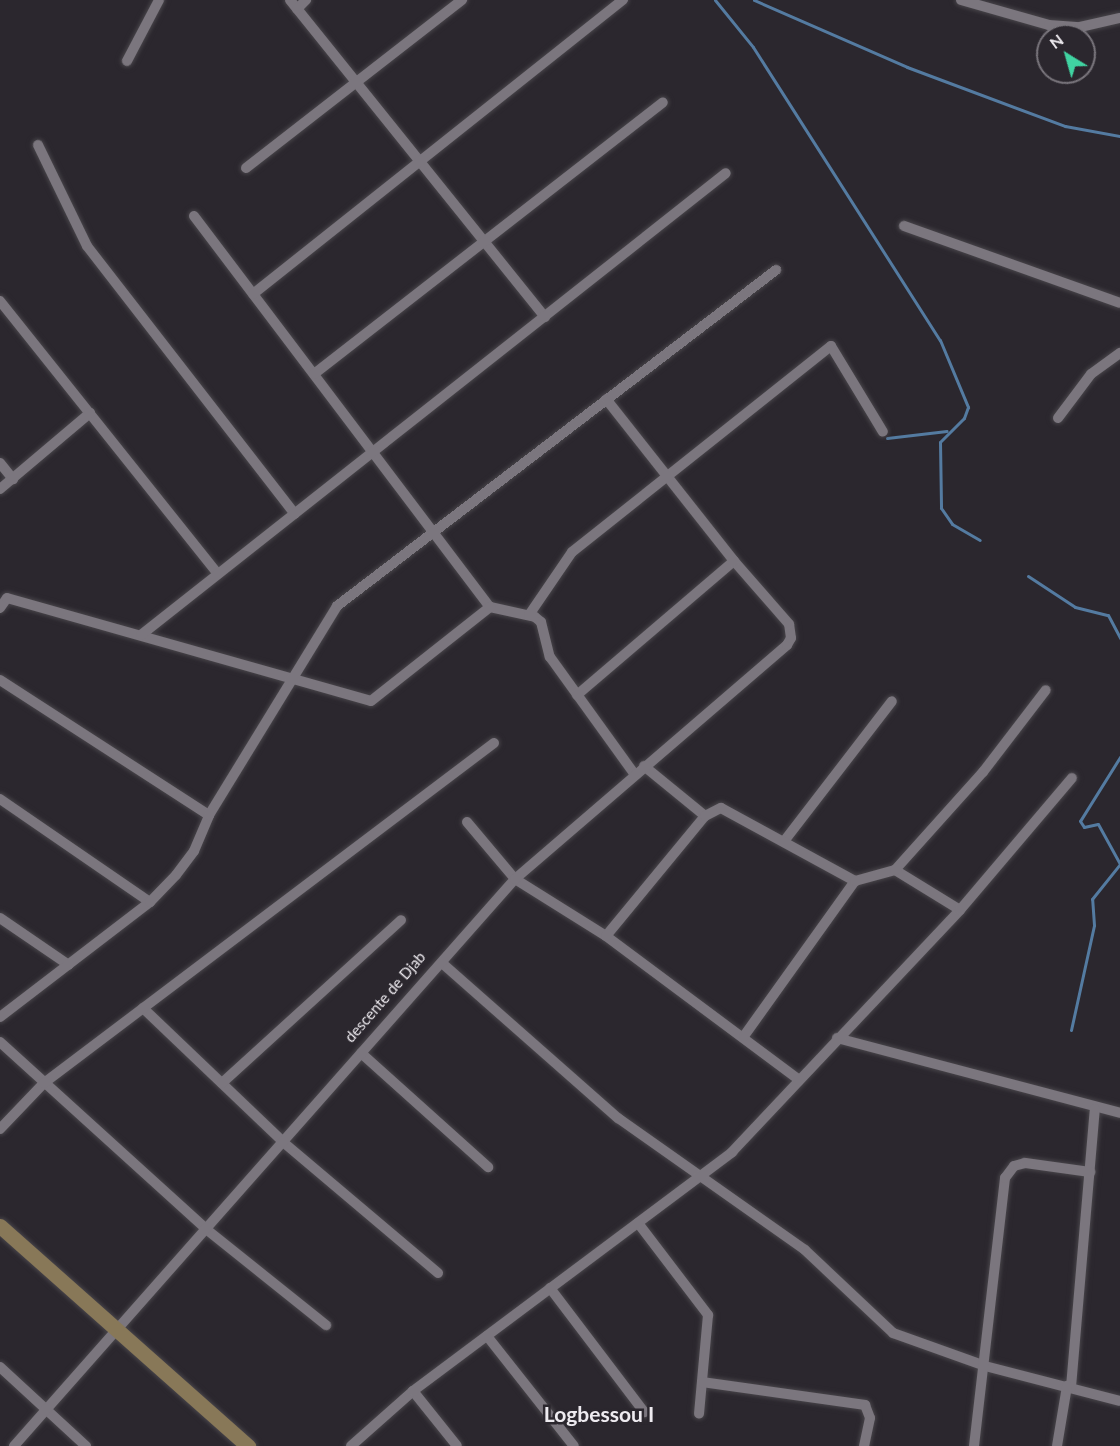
<!DOCTYPE html>
<html>
<head>
<meta charset="utf-8">
<style>
	body { margin:0 }
	#map { position:relative; width:1120px; height:1446px; overflow:hidden; background:#2b272e; font-family:Lato,sans-serif }
	div>[style] { position:absolute }
	.stream>* { height:3px; margin:-1.5px; padding:0 1.5px; transform-origin:1.5px; border-radius:1.5px; background:#547ba1 }
	.roads { filter:drop-shadow(0 0 2px #48454a) drop-shadow(0 0 2px #48454a) }
	.street>* { height:10px; margin:-5px; padding:0 5px; transform-origin:5px; border-radius:5px; background:#7b767e }
	.secondary>* { height:15px; margin:-7.5px; padding:0 7.5px; transform-origin:7.5px; border-radius:7.5px; background:#887858 }
	span { translate:-50% -50%; white-space:nowrap; text-align:center; line-height:1.15; -webkit-text-stroke:5px #2b272e; paint-order:stroke }
	.street-label { font-size:15px; color:#eeebf0 }
	.district-label { font-size:21px; color:#eeebf0; font-weight:700 }
	.north { position:absolute; left:1036px; top:24px; width:60px; height:60px; box-sizing:border-box; background:#2b272e; border:2px solid #79757c; border-radius:50%; rotate:323deg; font-size:16px; font-weight:700; line-height:24px; text-align:center; color:#eeebf0 }
	.north::after { content:''; display:block; margin:auto; width:21px; height:27px; background:#40d4a2; clip-path:polygon(50% 0,100% 100%,50% 72%,0 100%) }
</style>
</head>
<body>
<div id="map">
	<div class="stream">
		<i style="left:715px;top:0;width:60px;rotate:51deg"></i>
		<i style="left:753px;top:47px;width:348px;rotate:57.5deg"></i>
		<i style="left:940px;top:340px;width:73px;rotate:67.3deg"></i>
		<i style="left:968px;top:407px;width:12px;rotate:110deg"></i>
		<i style="left:964px;top:418px;width:34px;rotate:135deg"></i>
		<i style="left:940px;top:442px;width:66px;rotate:89.1deg"></i>
		<i style="left:941px;top:508px;width:19px;rotate:55deg"></i>
		<i style="left:952px;top:524px;width:32px;rotate:30deg"></i>
		<i style="left:754px;top:0;width:167px;rotate:23.6deg"></i>
		<i style="left:907px;top:67px;width:169px;rotate:20.5deg"></i>
		<i style="left:1065px;top:126px;width:56px;rotate:10.3deg"></i>
		<i style="left:887px;top:438px;width:60px;rotate:-6.7deg"></i>
		<i style="left:1028px;top:576px;width:56px;rotate:33.4deg"></i>
		<i style="left:1075px;top:607px;width:34px;rotate:14deg"></i>
		<i style="left:1108px;top:615px;width:26px;rotate:62deg"></i>
		<i style="left:1120px;top:757px;width:75px;rotate:122deg"></i>
		<i style="left:1080px;top:821px;width:7px;rotate:56deg"></i>
		<i style="left:1084px;top:827px;width:14px;rotate:-12deg"></i>
		<i style="left:1098px;top:824px;width:46px;rotate:61.2deg"></i>
		<i style="left:1071px;top:1030px;width:107px;rotate:-77.6deg"></i>
		<i style="left:1094px;top:925px;width:26px;rotate:-94deg"></i>
		<i style="left:1092px;top:899px;width:45px;rotate:-51.3deg"></i>
	</div>
	<div class="roads">
		<div class="street">
			<i style="left:290px;top:0;width:407px;rotate:51.2deg"></i>
			<i style="left:961px;top:0;width:91px;rotate:15.9deg"></i>
			<i style="left:1049px;top:25px;width:31px;rotate:4deg"></i>
			<i style="left:1080px;top:27px;width:41px;rotate:-12.7deg"></i>
			<i style="left:297px;top:9px;width:13px;rotate:-45deg"></i>
			<i style="left:127px;top:61px;width:69px;rotate:-62.3deg"></i>
			<i style="left:38px;top:145px;width:112px;rotate:64.1deg"></i>
			<i style="left:87px;top:246px;width:339px;rotate:52.2deg"></i>
			<i style="left:246px;top:168px;width:274px;rotate:-37.9deg"></i>
			<i style="left:194px;top:216px;width:490px;rotate:52.9deg"></i>
			<i style="left:490px;top:607px;width:46px;rotate:12.5deg"></i>
			<i style="left:535px;top:617px;width:8px;rotate:40deg"></i>
			<i style="left:541px;top:622px;width:36px;rotate:76deg"></i>
			<i style="left:550px;top:657px;width:145px;rotate:54.2deg"></i>
			<i style="left:904px;top:226px;width:229px;rotate:19.6deg"></i>
			<i style="left:253px;top:294px;width:473px;rotate:-38.5deg"></i>
			<i style="left:0;top:301px;width:349px;rotate:51.4deg"></i>
			<i style="left:314px;top:374px;width:442px;rotate:-37.9deg"></i>
			<i style="left:1058px;top:418px;width:55px;rotate:-53.1deg"></i>
			<i style="left:1091px;top:374px;width:36px;rotate:-36deg"></i>
			<i style="left:0;top:463px;width:21px;rotate:51deg"></i>
			<i style="left:0;top:489px;width:118px;rotate:-40.2deg"></i>
			<i style="left:0;top:608px;width:12px;rotate:-55deg"></i>
			<i style="left:7px;top:598px;width:378px;rotate:15.8deg"></i>
			<i style="left:371px;top:701px;width:152px;rotate:-38.3deg"></i>
			<i style="left:529px;top:615px;width:76px;rotate:-55.7deg"></i>
			<i style="left:572px;top:552px;width:331px;rotate:-38.5deg"></i>
			<i style="left:831px;top:346px;width:100px;rotate:58.8deg"></i>
			<i style="left:141px;top:635px;width:745px;rotate:-38.3deg"></i>
			<i style="left:0;top:680px;width:249px;rotate:32.9deg"></i>
			<i style="left:577px;top:695px;width:206px;rotate:-40.5deg"></i>
			<i style="left:644px;top:766px;width:79px;rotate:39.3deg"></i>
			<i style="left:0;top:799px;width:182px;rotate:34.5deg"></i>
			<i style="left:467px;top:822px;width:75px;rotate:49.9deg"></i>
			<i style="left:515px;top:879px;width:107px;rotate:32.1deg"></i>
			<i style="left:606px;top:936px;width:239px;rotate:36.7deg"></i>
			<i style="left:785px;top:840px;width:175px;rotate:-52.4deg"></i>
			<i style="left:895px;top:870px;width:76px;rotate:31.6deg"></i>
			<i style="left:0;top:918px;width:83px;rotate:34.3deg"></i>
			<i style="left:606px;top:936px;width:156px;rotate:-50.5deg"></i>
			<i style="left:705px;top:816px;width:18px;rotate:-27deg"></i>
			<i style="left:721px;top:808px;width:153px;rotate:28.6deg"></i>
			<i style="left:442px;top:963px;width:235px;rotate:41.4deg"></i>
			<i style="left:618px;top:1118px;width:229px;rotate:35.2deg"></i>
			<i style="left:805px;top:1250px;width:121px;rotate:43.3deg"></i>
			<i style="left:893px;top:1333px;width:98px;rotate:19.7deg"></i>
			<i style="left:985px;top:1366px;width:139px;rotate:14.5deg"></i>
			<i style="left:143px;top:1008px;width:194px;rotate:43.7deg"></i>
			<i style="left:283px;top:1142px;width:203px;rotate:40.2deg"></i>
			<i style="left:0;top:1017px;width:189px;rotate:-37.5deg"></i>
			<i style="left:150px;top:902px;width:37px;rotate:-46deg"></i>
			<i style="left:176px;top:875px;width:30px;rotate:-53deg"></i>
			<i style="left:194px;top:851px;width:39px;rotate:-67deg"></i>
			<i style="left:209px;top:815px;width:245px;rotate:-58.5deg"></i>
			<i style="left:337px;top:606px;width:553px;rotate:-37.43deg"></i>
			<i style="left:744px;top:1036px;width:191px;rotate:-54.4deg"></i>
			<i style="left:855px;top:881px;width:41px;rotate:-15.4deg"></i>
			<i style="left:895px;top:870px;width:132px;rotate:-48.1deg"></i>
			<i style="left:983px;top:772px;width:103px;rotate:-52.5deg"></i>
			<i style="left:837px;top:1038px;width:293px;rotate:14.8deg"></i>
			<i style="left:0;top:1042px;width:278px;rotate:42.2deg"></i>
			<i style="left:206px;top:1229px;width:154px;rotate:38.7deg"></i>
			<i style="left:361px;top:1053px;width:171px;rotate:41.9deg"></i>
			<i style="left:222px;top:1083px;width:242px;rotate:-42.3deg"></i>
			<i style="left:0;top:1129px;width:64px;rotate:-46.3deg"></i>
			<i style="left:44px;top:1083px;width:564px;rotate:-37.07deg"></i>
			<i style="left:638px;top:1223px;width:116px;rotate:52.7deg"></i>
			<i style="left:708px;top:1315px;width:99px;rotate:95.2deg"></i>
			<i style="left:550px;top:1288px;width:156px;rotate:52.8deg"></i>
			<i style="left:487px;top:1336px;width:140px;rotate:51.7deg"></i>
			<i style="left:0;top:1367px;width:117px;rotate:42.6deg"></i>
			<i style="left:702px;top:1382px;width:165px;rotate:8deg"></i>
			<i style="left:865px;top:1405px;width:14px;rotate:69deg"></i>
			<i style="left:870px;top:1418px;width:29px;rotate:102deg"></i>
			<i style="left:1071px;top:1387px;width:279px;rotate:-85.1deg"></i>
			<i style="left:413px;top:1391px;width:70px;rotate:51.3deg"></i>
			<i style="left:14px;top:1446px;width:757px;rotate:-48.54deg"></i>
			<i style="left:515px;top:879px;width:359px;rotate:-40.7deg"></i>
			<i style="left:787px;top:645px;width:8px;rotate:-60deg"></i>
			<i style="left:791px;top:638px;width:14px;rotate:-98deg"></i>
			<i style="left:789px;top:624px;width:84px;rotate:-131.1deg"></i>
			<i style="left:734px;top:561px;width:206px;rotate:-128.3deg"></i>
			<i style="left:351px;top:1446px;width:83px;rotate:-41.6deg"></i>
			<i style="left:413px;top:1391px;width:399px;rotate:-36.8deg"></i>
			<i style="left:732px;top:1152px;width:332px;rotate:-46.7deg"></i>
			<i style="left:960px;top:910px;width:173px;rotate:-49.7deg"></i>
			<i style="left:974px;top:1446px;width:270px;rotate:-83.4deg"></i>
			<i style="left:1005px;top:1178px;width:15px;rotate:-53deg"></i>
			<i style="left:1014px;top:1166px;width:11px;rotate:-15deg"></i>
			<i style="left:1025px;top:1163px;width:66px;rotate:7.9deg"></i>
			<i style="left:1057px;top:1446px;width:61px;rotate:-80.5deg"></i>
		</div>
		<div class="secondary">
			<i style="left:0;top:1226px;width:332px;rotate:41.6deg"></i>
		</div>
	</div>
	<div class="street-label">
		<span style="left:385px;top:997px;rotate:-49deg">descente de Djab</span>
	</div>
	<div class="district-label">
		<span style="left:599px;top:1414px">Logbessou I</span>
	</div>
	<div class="north">N</div>
</div>
</body>
</html>
